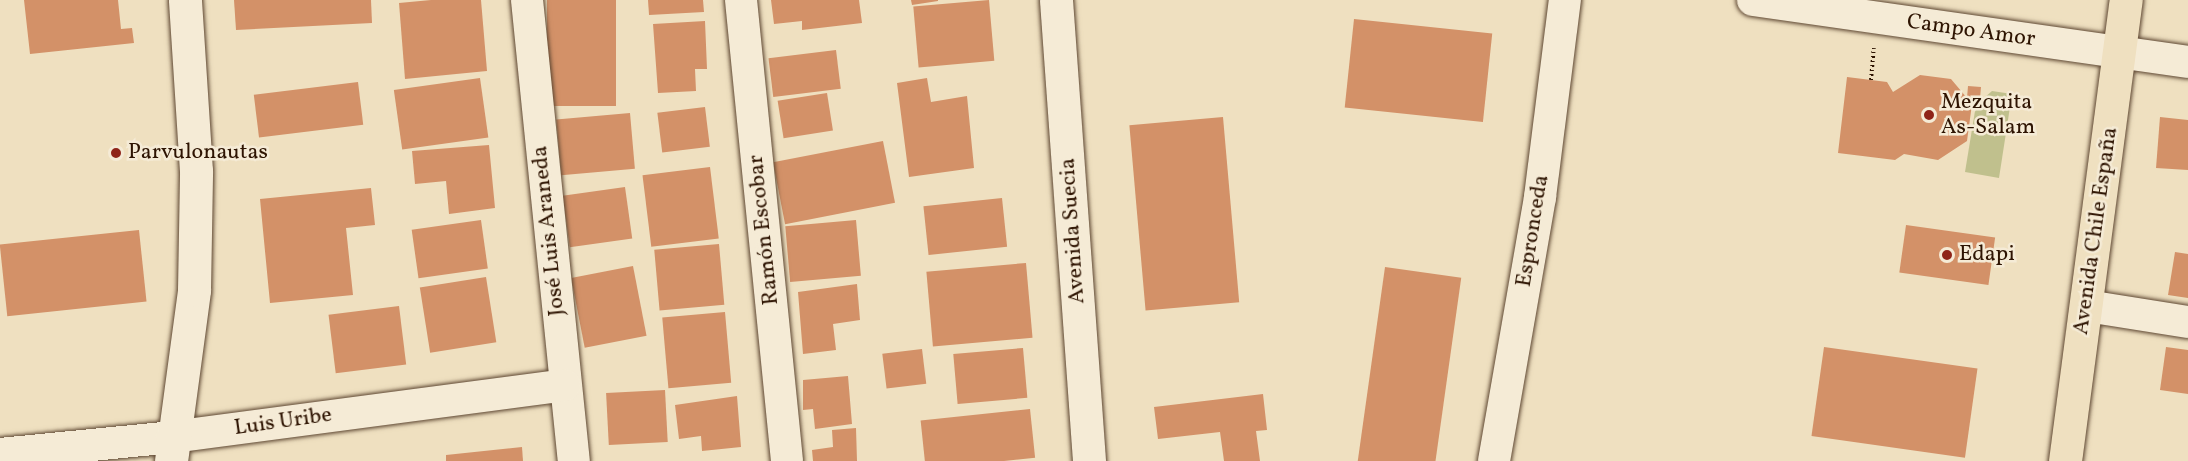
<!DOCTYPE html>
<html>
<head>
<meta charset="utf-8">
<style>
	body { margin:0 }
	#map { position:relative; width:2188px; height:461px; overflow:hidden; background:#efe0c0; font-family:Vollkorn,serif }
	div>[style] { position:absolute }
	.green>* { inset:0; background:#c0c08d }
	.building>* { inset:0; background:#d39168; transform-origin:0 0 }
	.path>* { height:4px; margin-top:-2px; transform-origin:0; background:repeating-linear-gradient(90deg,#2e1402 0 1.5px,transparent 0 4.5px) }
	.roads { filter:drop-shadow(0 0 2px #5e4732) drop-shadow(0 0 2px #5e4732) }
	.street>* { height:32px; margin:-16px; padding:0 16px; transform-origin:16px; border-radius:16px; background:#f5ebd6 }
	.secondary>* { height:33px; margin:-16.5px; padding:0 16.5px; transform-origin:16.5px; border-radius:16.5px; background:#f5ebd6 }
	.primary>* { height:33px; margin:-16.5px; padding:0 16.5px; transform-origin:16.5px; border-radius:16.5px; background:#efe0c0 }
	.dots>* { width:16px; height:16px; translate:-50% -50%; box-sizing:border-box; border:3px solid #f5ebd6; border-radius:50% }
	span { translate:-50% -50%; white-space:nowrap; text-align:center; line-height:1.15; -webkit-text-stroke:5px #f5ebd6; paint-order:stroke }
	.street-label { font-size:22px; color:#2e1402 }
	.poi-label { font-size:22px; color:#2e1402 }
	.left { translate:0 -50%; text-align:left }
</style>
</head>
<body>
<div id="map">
	<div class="green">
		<i style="clip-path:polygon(1992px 91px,2012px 94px,1999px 178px,1965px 172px,1976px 105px)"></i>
	</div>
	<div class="building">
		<i style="clip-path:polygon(24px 0,118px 0,121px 29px,132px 28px,134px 43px,30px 54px)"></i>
		<i style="clip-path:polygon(234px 0,371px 0,372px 23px,236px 30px)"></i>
		<i style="clip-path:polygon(431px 0,481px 0,487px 71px,405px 79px,399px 3px)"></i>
		<i style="left:547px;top:0;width:69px;height:106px"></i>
		<i style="clip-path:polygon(648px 0,703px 0,704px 12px,649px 15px)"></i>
		<i style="clip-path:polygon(771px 0,859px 0,862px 23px,802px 30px,802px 21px,774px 24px)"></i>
		<i style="clip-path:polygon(911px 0,938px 0,938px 1px,912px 5px)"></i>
		<i style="left:989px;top:0;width:61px;height:76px;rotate:85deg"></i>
		<i style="left:1354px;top:19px;width:139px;height:89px;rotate:6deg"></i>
		<i style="clip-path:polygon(705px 21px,707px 69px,695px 69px,696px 91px,658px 93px,653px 24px)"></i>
		<i style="left:836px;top:50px;width:39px;height:68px;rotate:83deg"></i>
		<i style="clip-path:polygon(1920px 75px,1951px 79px,1967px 98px,1968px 86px,1981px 87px,1980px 99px,1968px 100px,1972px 104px,1967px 141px,1938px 160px,1904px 154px,1895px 160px,1838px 153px,1847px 77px,1887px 82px,1893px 92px)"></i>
		<i style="left:480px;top:78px;width:60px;height:87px;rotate:82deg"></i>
		<i style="clip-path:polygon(927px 78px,931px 102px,967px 96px,974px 168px,909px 177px,897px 83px)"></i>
		<i style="left:358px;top:82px;width:43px;height:105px;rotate:83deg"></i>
		<i style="left:827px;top:93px;width:38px;height:50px;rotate:81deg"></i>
		<i style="left:705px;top:107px;width:40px;height:48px;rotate:83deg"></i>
		<i style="left:630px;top:113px;width:56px;height:74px;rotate:85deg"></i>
		<i style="left:1223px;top:117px;width:186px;height:94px;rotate:85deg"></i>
		<i style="clip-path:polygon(2160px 117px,2188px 120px,2188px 170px,2156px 168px)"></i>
		<i style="left:883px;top:141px;width:63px;height:112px;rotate:79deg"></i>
		<i style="clip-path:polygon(489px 145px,495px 208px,449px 214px,446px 181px,415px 184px,412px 151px)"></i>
		<i style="left:710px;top:167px;width:72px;height:68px;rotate:83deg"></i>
		<i style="left:625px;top:187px;width:52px;height:63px;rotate:82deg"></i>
		<i style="clip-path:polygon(371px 188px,375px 225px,346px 228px,353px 295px,270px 303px,260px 199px)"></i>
		<i style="left:1002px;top:198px;width:49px;height:79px;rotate:84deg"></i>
		<i style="left:481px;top:220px;width:49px;height:70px;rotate:82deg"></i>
		<i style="left:856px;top:220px;width:56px;height:71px;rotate:85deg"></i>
		<i style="left:1906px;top:225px;width:90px;height:48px;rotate:8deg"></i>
		<i style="left:139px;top:230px;width:72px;height:140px;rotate:84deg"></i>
		<i style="left:719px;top:244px;width:61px;height:65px;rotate:85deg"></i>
		<i style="clip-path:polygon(2175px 252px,2188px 254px,2188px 298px,2168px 295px)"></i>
		<i style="left:1026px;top:263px;width:75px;height:100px;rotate:85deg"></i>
		<i style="left:633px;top:266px;width:71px;height:63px;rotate:79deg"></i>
		<i style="left:1385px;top:267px;width:77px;height:196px;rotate:8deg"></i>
		<i style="left:486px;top:277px;width:66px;height:67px;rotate:81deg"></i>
		<i style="clip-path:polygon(857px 284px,860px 320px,833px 324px,836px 350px,803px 354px,798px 292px)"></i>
		<i style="left:399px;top:306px;width:59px;height:71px;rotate:83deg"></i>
		<i style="left:725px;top:312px;width:71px;height:63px;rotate:85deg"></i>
		<i style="left:1824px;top:347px;width:155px;height:90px;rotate:8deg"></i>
		<i style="clip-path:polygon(2166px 347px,2188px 350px,2188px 394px,2160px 390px)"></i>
		<i style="left:1023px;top:348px;width:50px;height:70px;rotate:85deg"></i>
		<i style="left:922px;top:349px;width:35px;height:40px;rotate:83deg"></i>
		<i style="clip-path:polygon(848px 376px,852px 424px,815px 429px,813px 409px,803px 410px,803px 380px)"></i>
		<i style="left:665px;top:390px;width:52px;height:59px;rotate:87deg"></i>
		<i style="clip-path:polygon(1263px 394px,1267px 430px,1256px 431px,1260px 461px,1224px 461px,1220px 432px,1158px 439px,1154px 407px)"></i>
		<i style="clip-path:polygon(737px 396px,741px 447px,702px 451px,701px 436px,679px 439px,675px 405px)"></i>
		<i style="left:1030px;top:409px;width:49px;height:110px;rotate:84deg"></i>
		<i style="clip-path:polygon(856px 428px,857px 461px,813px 461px,812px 450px,833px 447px,832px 430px)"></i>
		<i style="clip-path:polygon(522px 447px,523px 461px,446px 461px,446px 455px)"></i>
	</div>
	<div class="path">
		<i style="left:1871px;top:80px;width:32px;rotate:-85deg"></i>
	</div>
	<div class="roads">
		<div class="street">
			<i style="left:527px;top:0;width:463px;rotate:84.2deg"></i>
			<i style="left:741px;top:0;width:463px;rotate:84.3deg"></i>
			<i style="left:1753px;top:0;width:439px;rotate:8.1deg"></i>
			<i style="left:2087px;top:306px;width:102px;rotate:9deg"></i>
			<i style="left:0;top:454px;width:173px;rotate:-5.6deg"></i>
			<i style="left:172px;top:437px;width:396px;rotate:-7.5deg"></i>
			<i style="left:1494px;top:461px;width:268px;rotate:-80.1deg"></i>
			<i style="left:1540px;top:197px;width:199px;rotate:-82.8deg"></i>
		</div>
		<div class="secondary">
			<i style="left:1056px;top:0;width:462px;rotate:85.9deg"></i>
			<i style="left:171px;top:461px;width:173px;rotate:-82.3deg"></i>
			<i style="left:194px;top:290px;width:119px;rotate:-89deg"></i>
			<i style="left:196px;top:171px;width:171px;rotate:-93.7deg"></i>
		</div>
		<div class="primary">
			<i style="left:2065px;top:461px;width:465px;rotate:-82.5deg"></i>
		</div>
	</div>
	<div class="dots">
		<i style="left:1929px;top:115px;background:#8f2418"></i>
		<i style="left:116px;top:153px;background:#8f2418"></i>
		<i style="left:1947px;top:255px;background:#8f2418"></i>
	</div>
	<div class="street-label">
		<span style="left:1971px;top:31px;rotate:8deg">Campo Amor</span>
		<span style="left:764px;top:230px;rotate:-96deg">Ramón Escobar</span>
		<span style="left:549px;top:231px;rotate:-96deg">José Luis Araneda</span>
		<span style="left:1073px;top:231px;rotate:-94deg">Avenida Suecia</span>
		<span style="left:1533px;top:231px;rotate:-81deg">Espronceda</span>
		<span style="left:2096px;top:231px;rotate:-82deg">Avenida Chile España</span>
		<span style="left:283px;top:422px;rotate:-8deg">Luis Uribe</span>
	</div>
	<div class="poi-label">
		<span class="left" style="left:1941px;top:115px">Mezquita<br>As-Salam</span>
		<span class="left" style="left:128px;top:153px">Parvulonautas</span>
		<span class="left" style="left:1959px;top:255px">Edapi</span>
	</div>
</div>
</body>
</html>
